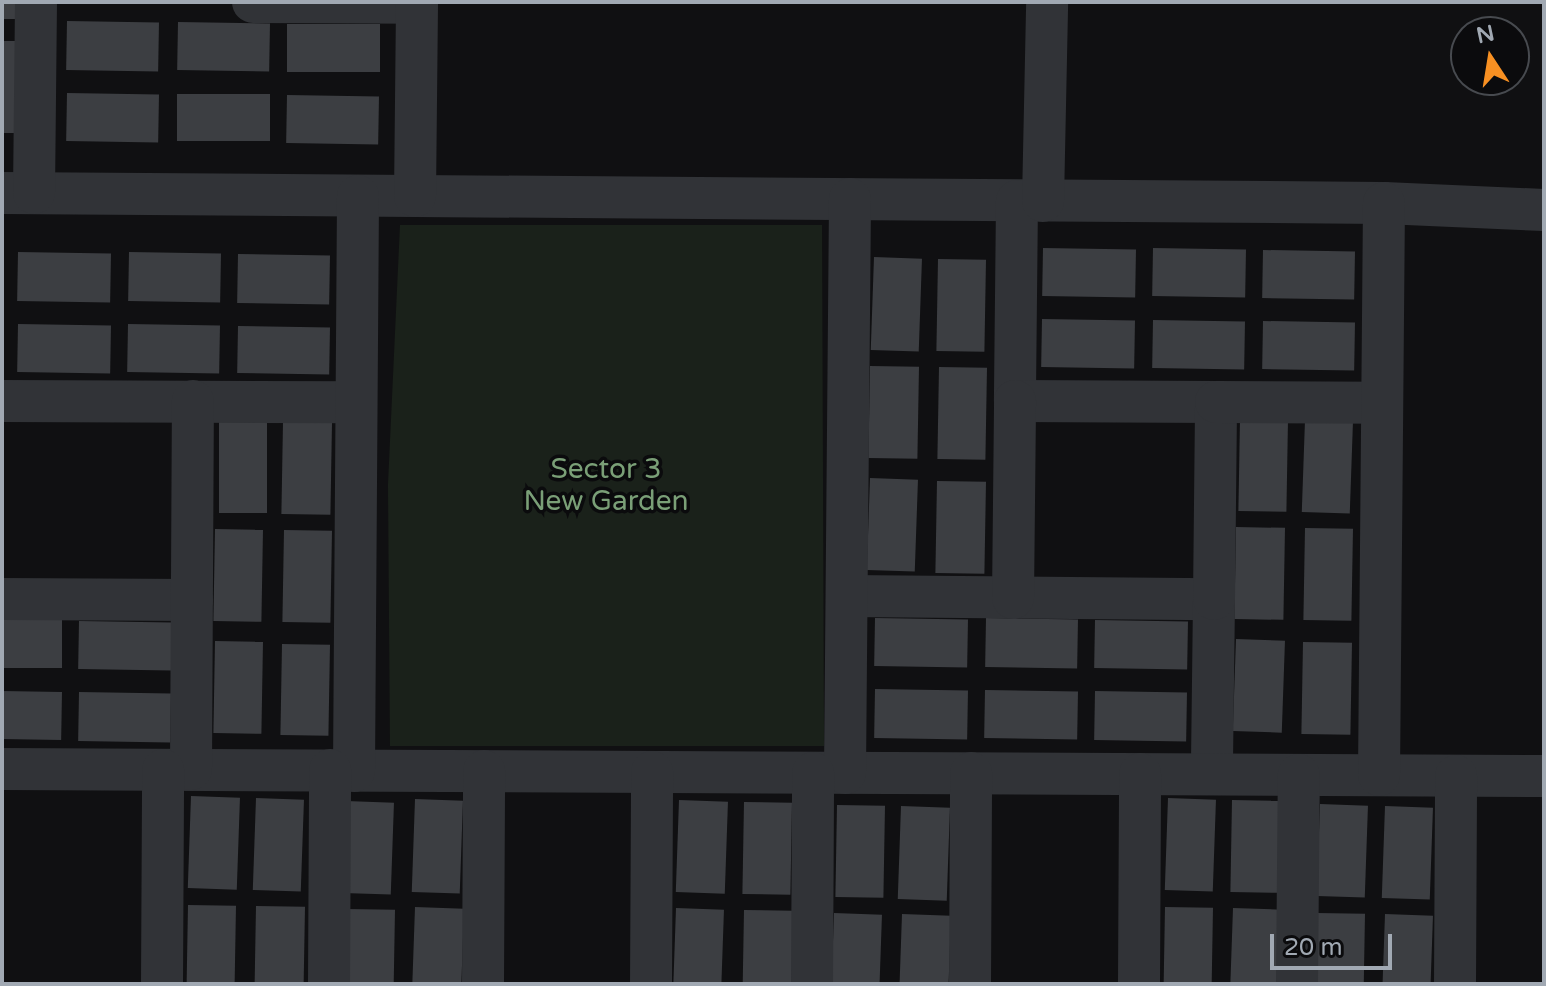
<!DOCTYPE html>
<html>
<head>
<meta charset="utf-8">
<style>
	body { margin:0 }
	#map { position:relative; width:1546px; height:986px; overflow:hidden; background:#101012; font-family:"Varela Round",sans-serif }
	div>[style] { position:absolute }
	.green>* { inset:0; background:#1a211a }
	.building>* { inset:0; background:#3c3e42; transform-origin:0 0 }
	.street>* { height:42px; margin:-21px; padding:0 21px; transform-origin:21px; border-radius:21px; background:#313337 }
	span { translate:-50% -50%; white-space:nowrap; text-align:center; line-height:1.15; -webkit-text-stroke:7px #0b0b0d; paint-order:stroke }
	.park-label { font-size:28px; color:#7a9f77 }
	.frame { position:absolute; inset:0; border:4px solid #a1a9b3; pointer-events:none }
	.north { position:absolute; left:1450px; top:16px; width:80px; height:80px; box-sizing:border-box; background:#0b0b0d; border:2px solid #474a4f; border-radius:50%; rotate:348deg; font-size:22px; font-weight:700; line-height:32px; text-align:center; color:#a1a9b3 }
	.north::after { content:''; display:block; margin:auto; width:28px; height:36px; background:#f89022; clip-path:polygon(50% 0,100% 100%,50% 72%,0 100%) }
	.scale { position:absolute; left:1270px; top:934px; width:122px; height:36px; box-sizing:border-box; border:4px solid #a1a9b3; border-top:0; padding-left:10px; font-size:24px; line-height:28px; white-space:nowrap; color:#a1a9b3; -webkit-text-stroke:6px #0b0b0d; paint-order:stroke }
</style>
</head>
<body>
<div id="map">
	<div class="green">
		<i style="clip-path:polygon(400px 225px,822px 225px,824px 746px,390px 746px,388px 484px)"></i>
	</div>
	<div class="building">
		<i style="left:2px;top:2px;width:14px;height:17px"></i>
		<i style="left:67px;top:21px;width:92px;height:49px;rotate:1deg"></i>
		<i style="left:178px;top:22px;width:92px;height:48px;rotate:1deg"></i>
		<i style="left:287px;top:24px;width:93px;height:48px"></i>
		<i style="clip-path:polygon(2px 41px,17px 41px,14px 133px,2px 133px)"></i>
		<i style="left:67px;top:93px;width:92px;height:48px;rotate:1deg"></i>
		<i style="left:177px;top:94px;width:93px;height:47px"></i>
		<i style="left:287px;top:95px;width:92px;height:48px;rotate:1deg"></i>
		<i style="left:1043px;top:248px;width:93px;height:48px;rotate:1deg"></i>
		<i style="left:1153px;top:248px;width:93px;height:48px;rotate:1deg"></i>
		<i style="left:1263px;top:250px;width:92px;height:48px;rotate:1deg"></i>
		<i style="left:18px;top:252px;width:93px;height:49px;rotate:1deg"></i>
		<i style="left:129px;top:252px;width:92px;height:49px;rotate:1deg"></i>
		<i style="left:238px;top:254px;width:92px;height:49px;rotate:1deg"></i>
		<i style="left:874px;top:257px;width:48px;height:93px;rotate:2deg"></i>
		<i style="left:938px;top:259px;width:48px;height:92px;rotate:1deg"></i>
		<i style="left:1042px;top:319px;width:93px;height:48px;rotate:1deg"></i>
		<i style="left:1153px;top:320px;width:92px;height:48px;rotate:1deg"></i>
		<i style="left:1263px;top:321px;width:92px;height:48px;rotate:1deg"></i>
		<i style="left:18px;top:324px;width:93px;height:48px;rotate:1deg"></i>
		<i style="left:128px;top:324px;width:92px;height:48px;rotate:1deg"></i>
		<i style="left:238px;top:326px;width:92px;height:47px;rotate:1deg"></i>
		<i style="left:870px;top:366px;width:49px;height:92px;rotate:1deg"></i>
		<i style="left:939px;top:367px;width:48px;height:92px;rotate:1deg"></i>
		<i style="left:1240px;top:419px;width:48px;height:92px;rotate:1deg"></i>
		<i style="left:1305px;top:420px;width:48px;height:92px;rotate:2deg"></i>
		<i style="left:219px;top:421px;width:48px;height:92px"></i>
		<i style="left:283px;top:422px;width:49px;height:92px;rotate:1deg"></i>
		<i style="left:870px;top:478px;width:48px;height:92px;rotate:2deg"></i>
		<i style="left:937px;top:481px;width:49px;height:92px;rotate:1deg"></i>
		<i style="left:1236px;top:527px;width:49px;height:92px;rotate:1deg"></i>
		<i style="left:1305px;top:528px;width:48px;height:92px;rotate:1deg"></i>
		<i style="left:215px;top:529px;width:48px;height:92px;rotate:1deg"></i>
		<i style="left:284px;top:530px;width:48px;height:92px;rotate:1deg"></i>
		<i style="left:875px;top:618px;width:93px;height:48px;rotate:1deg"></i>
		<i style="left:986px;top:618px;width:92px;height:49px;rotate:1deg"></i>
		<i style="left:2px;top:620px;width:60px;height:48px"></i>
		<i style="left:1095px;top:620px;width:93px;height:48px;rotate:1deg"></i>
		<i style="left:79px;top:621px;width:93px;height:48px;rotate:1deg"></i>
		<i style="left:1236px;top:639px;width:49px;height:92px;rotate:2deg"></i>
		<i style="left:215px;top:641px;width:48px;height:92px;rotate:1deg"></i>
		<i style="left:1303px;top:642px;width:49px;height:92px;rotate:1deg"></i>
		<i style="left:282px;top:644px;width:48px;height:91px;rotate:1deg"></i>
		<i style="left:875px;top:689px;width:93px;height:49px;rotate:1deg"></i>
		<i style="left:985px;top:690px;width:93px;height:48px;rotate:1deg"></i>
		<i style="left:2px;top:691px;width:60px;height:48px;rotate:1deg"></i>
		<i style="left:1095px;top:691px;width:92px;height:49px;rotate:1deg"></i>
		<i style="left:79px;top:692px;width:92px;height:49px;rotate:1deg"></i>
		<i style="left:191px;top:796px;width:49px;height:92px;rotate:2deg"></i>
		<i style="left:256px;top:798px;width:48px;height:92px;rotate:2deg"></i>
		<i style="left:1168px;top:798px;width:48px;height:92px;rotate:2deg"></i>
		<i style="left:415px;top:799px;width:48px;height:93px;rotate:2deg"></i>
		<i style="left:679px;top:800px;width:49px;height:92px;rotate:2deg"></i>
		<i style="left:1232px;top:800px;width:49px;height:92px;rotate:1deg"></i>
		<i style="left:346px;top:801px;width:48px;height:92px;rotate:2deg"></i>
		<i style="left:744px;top:802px;width:48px;height:92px;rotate:1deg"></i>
		<i style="left:1320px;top:804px;width:48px;height:92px;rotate:2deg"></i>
		<i style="left:837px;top:805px;width:48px;height:92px;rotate:1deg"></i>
		<i style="left:901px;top:806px;width:49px;height:93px;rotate:2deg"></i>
		<i style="left:1385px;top:806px;width:48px;height:92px;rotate:2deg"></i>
		<i style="left:188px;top:905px;width:48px;height:79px;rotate:1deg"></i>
		<i style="left:256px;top:906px;width:49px;height:78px;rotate:1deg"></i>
		<i style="left:415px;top:907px;width:49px;height:77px;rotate:2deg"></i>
		<i style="left:1165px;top:907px;width:48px;height:77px;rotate:1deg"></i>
		<i style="left:676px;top:908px;width:48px;height:76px;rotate:2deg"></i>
		<i style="left:1233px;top:908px;width:48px;height:76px;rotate:2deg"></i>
		<i style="left:346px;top:909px;width:49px;height:75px;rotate:1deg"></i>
		<i style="left:744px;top:910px;width:49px;height:74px;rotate:1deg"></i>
		<i style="left:834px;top:913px;width:48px;height:71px;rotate:2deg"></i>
		<i style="left:1317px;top:913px;width:48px;height:71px;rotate:1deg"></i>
		<i style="left:902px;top:914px;width:49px;height:70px;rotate:2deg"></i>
		<i style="left:1385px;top:914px;width:48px;height:70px;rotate:2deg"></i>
	</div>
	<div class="street">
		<i style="left:253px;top:2px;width:164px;rotate:0.3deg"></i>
		<i style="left:2px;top:193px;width:1382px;rotate:0.41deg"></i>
		<i style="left:1384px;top:203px;width:160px;rotate:2.5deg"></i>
		<i style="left:34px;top:193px;width:191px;rotate:-89.4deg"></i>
		<i style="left:415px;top:196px;width:194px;rotate:-89.4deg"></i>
		<i style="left:1017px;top:201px;width:200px;rotate:90.6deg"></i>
		<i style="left:1015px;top:401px;width:201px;rotate:0.3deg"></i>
		<i style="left:1043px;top:201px;width:199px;rotate:-88.8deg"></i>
		<i style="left:2px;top:401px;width:354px;rotate:0.2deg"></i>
		<i style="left:847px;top:596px;width:367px;rotate:0.5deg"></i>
		<i style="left:1214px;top:599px;width:175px;rotate:90.7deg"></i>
		<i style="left:1013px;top:598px;width:197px;rotate:-89.4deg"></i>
		<i style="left:2px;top:599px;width:190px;rotate:0.3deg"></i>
		<i style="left:1214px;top:599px;width:197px;rotate:-89.4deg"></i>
		<i style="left:1216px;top:402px;width:166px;rotate:0.3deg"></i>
		<i style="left:2px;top:769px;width:1542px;rotate:0.26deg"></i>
		<i style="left:191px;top:769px;width:368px;rotate:-89.7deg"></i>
		<i style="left:354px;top:771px;width:575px;rotate:-89.6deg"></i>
		<i style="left:845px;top:773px;width:574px;rotate:-89.5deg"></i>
		<i style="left:1379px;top:775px;width:572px;rotate:-89.5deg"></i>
		<i style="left:162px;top:984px;width:214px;rotate:-89.7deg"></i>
		<i style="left:329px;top:984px;width:214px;rotate:-89.7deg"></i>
		<i style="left:483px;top:984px;width:213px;rotate:-89.7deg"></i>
		<i style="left:651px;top:984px;width:212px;rotate:-89.7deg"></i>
		<i style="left:812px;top:984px;width:211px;rotate:-89.7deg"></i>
		<i style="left:970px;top:984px;width:211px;rotate:-89.7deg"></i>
		<i style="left:1139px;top:984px;width:210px;rotate:-89.7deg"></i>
		<i style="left:1297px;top:984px;width:209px;rotate:-89.5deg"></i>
		<i style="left:1455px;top:984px;width:208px;rotate:-89.7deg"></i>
	</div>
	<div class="park-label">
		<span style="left:606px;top:485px">Sector 3<br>New Garden</span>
	</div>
	<div class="frame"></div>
	<div class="north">N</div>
	<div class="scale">20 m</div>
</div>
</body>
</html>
